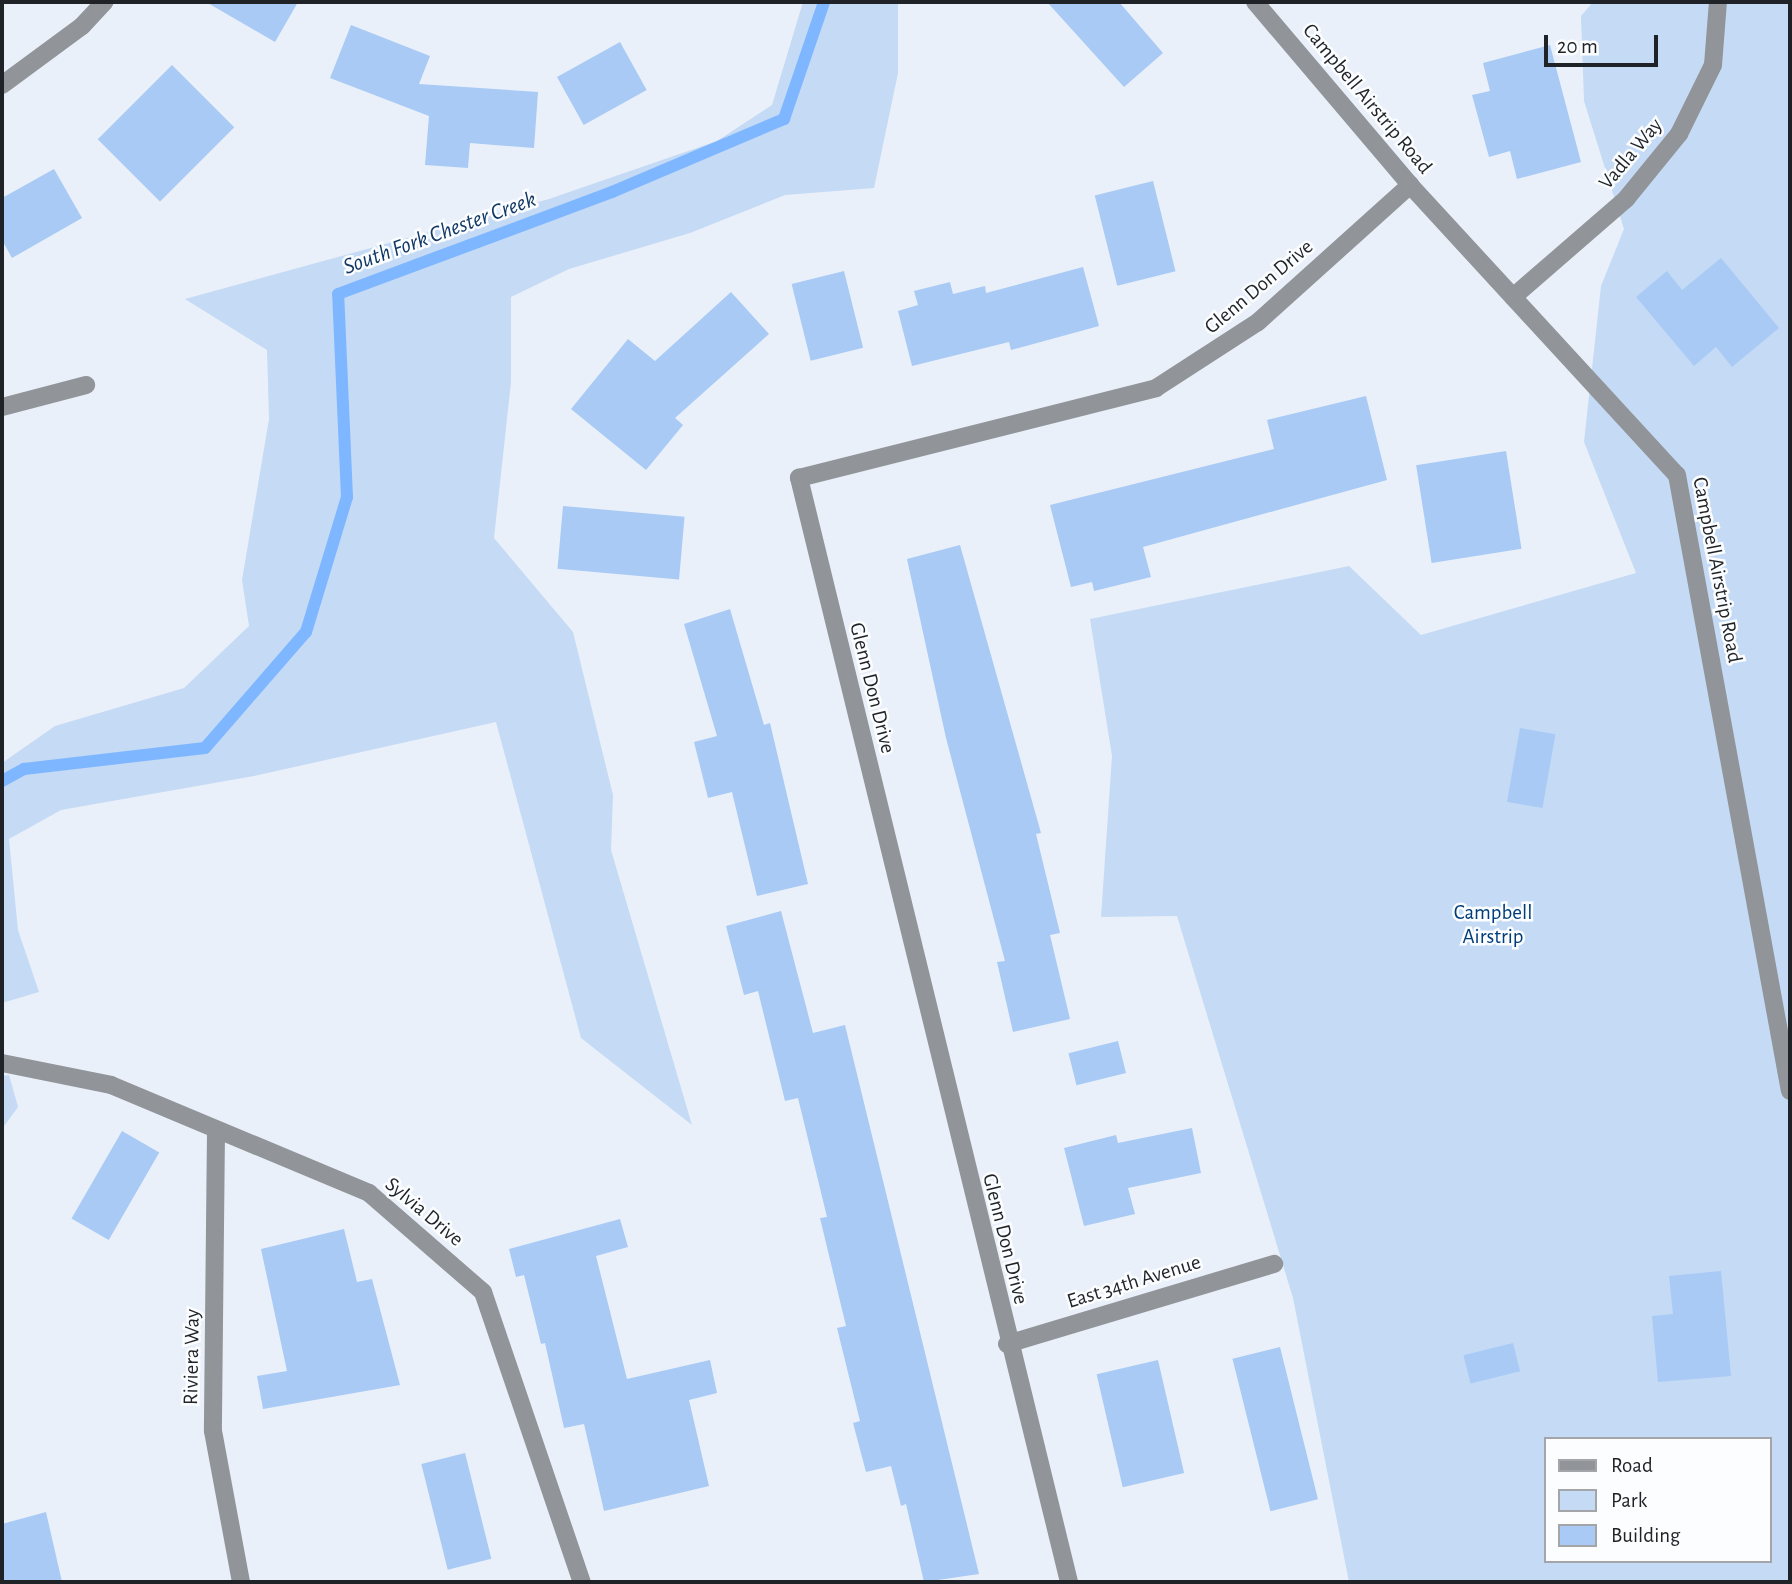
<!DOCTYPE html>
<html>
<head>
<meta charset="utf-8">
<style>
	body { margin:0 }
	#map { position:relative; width:1792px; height:1584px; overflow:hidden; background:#e9f0fa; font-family:"Alegreya Sans",sans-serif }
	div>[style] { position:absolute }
	.green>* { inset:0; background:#c5daf4 }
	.stream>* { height:12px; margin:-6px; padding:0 6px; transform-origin:6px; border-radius:6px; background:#7eb7ff }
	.building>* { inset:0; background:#a8caf5; transform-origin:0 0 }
	.street>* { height:18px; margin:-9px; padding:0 9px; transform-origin:9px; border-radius:9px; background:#919498 }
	span { translate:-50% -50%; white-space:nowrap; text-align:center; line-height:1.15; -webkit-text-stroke:5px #fbfdff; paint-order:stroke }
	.street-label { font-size:21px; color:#1f2226 }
	.park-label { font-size:21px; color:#003c7a }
	.water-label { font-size:23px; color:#113865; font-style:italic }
	.frame { position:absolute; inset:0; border:4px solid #1f2226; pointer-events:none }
	.legend { position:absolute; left:1544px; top:1437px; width:228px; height:126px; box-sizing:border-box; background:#fbfdff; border:2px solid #a3a5a8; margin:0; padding:9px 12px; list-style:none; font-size:21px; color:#1f2226 }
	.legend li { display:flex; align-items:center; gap:14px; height:35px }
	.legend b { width:35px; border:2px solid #a3a5a8 }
	.scale { position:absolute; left:1544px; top:35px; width:114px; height:32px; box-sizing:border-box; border:4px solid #1f2226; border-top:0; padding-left:9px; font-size:21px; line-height:24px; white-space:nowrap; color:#1f2226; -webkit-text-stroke:5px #fbfdff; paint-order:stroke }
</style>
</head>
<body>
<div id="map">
	<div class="green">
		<i style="clip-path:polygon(803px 2px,898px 2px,898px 73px,874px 188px,785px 195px,690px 233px,569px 269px,511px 297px,511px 382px,494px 538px,573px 632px,613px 795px,611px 850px,692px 1125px,581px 1038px,496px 722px,254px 776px,61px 810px,9px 839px,18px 930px,39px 992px,2px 1003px,2px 763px,55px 726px,184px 688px,249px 626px,242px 580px,269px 419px,267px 350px,185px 299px,549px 199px,717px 141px,772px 105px)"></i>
		<i style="clip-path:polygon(evenodd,1593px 2px,1790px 2px,1790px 1582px,1349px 1582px,1293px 1298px,1177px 916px,1101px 917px,1112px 756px,1090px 619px,1349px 566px,1421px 635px,1636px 573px,1584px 442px,1601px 286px,1624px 229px,1584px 101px,1581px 16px,1593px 2px,1545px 1439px,1769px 1439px,1769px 1561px,1545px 1561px,1545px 1439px)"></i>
		<i style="clip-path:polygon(9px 1075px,18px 1107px,2px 1129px,2px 1076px)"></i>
	</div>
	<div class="stream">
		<i style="left:2px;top:781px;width:25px;rotate:-29deg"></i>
		<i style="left:24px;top:769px;width:182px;rotate:-6.6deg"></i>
		<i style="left:205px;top:748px;width:154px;rotate:-49deg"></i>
		<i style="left:306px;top:632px;width:141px;rotate:-73.1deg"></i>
		<i style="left:347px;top:497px;width:203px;rotate:-92.5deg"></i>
		<i style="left:338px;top:294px;width:292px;rotate:-20.4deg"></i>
		<i style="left:612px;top:192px;width:187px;rotate:-23deg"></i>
		<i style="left:784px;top:119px;width:124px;rotate:-71.1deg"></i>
	</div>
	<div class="building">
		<i style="clip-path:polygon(206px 2px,298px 2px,275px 42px)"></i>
		<i style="clip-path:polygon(1047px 2px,1119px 2px,1163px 53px,1124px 87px)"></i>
		<i style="clip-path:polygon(351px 25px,430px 56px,419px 84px,538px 92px,534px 148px,470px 143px,468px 168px,425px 165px,429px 116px,330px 78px)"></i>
		<i style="left:620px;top:42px;width:55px;height:72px;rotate:61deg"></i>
		<i style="clip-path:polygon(1550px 45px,1581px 162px,1517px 179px,1510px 151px,1489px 157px,1472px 95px,1490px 91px,1483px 63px)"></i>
		<i style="left:172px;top:65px;width:88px;height:105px;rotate:45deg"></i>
		<i style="clip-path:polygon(54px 169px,82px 218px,12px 258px,2px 240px,2px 198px)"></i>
		<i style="left:1153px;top:181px;width:93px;height:60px;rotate:76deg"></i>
		<i style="clip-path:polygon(1721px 258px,1779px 328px,1732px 367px,1716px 347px,1694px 366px,1636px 297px,1667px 271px,1682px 290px)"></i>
		<i style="clip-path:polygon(1083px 267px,1099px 326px,1011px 350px,1009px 342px,912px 366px,898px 311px,918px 305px,914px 291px,950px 282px,953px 294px,985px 286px,986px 293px)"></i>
		<i style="left:844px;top:271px;width:79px;height:54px;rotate:76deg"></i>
		<i style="clip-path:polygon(731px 292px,769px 334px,675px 418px,683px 425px,646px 470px,571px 409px,628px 339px,655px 361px)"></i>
		<i style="clip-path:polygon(1366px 396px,1387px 480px,1143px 547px,1151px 577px,1094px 591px,1092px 582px,1071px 587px,1050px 505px,1274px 449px,1267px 420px)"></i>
		<i style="left:1506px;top:451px;width:99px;height:91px;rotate:81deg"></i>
		<i style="left:563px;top:506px;width:122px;height:63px;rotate:5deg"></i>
		<i style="clip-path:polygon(960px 545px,1041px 833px,1036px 834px,1060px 933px,1050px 935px,1070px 1019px,1013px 1032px,997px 962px,1005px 961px,946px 738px,907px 559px)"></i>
		<i style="clip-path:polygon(730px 609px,764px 725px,770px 723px,808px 884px,757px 896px,732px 792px,708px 798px,694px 742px,717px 736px,684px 624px)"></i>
		<i style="left:1520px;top:728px;width:36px;height:75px;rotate:10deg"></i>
		<i style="clip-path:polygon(781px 911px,813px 1033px,845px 1025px,979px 1574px,924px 1582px,906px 1504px,901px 1506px,891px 1466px,866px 1472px,853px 1423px,860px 1421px,837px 1328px,846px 1326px,820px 1218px,827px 1217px,798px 1098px,785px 1101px,758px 991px,744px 995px,726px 926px)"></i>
		<i style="left:1118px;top:1041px;width:33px;height:51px;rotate:76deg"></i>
		<i style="clip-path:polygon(1192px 1128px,1201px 1173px,1128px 1188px,1135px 1214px,1084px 1226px,1064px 1148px,1116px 1135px,1118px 1143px)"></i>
		<i style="left:122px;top:1131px;width:43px;height:101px;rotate:30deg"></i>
		<i style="clip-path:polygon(620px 1219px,628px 1247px,596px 1256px,627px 1379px,710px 1360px,717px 1393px,689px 1400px,709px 1486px,604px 1511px,584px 1424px,564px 1428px,545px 1343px,541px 1344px,524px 1275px,516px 1277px,509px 1249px)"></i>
		<i style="clip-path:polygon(344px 1229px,357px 1282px,372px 1279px,400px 1385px,263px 1409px,257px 1376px,287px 1371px,261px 1249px)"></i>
		<i style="clip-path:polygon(1721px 1271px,1731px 1376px,1658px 1382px,1652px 1316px,1673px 1314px,1669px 1276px)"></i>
		<i style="left:1513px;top:1343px;width:29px;height:51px;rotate:76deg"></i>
		<i style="left:1280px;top:1347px;width:157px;height:49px;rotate:76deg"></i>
		<i style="left:1158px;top:1360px;width:116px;height:63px;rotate:77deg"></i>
		<i style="left:465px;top:1453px;width:109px;height:45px;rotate:76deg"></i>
		<i style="clip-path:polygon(46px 1512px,62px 1582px,2px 1582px,2px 1524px)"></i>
	</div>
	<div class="street">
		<i style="left:1255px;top:2px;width:240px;rotate:49.7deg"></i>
		<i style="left:1410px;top:185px;width:394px;rotate:47.4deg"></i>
		<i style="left:1677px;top:475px;width:626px;rotate:79.61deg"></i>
		<i style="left:2px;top:85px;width:99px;rotate:-36.4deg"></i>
		<i style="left:82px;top:26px;width:33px;rotate:-47deg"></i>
		<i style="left:1513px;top:297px;width:150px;rotate:-40.9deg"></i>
		<i style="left:1626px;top:199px;width:84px;rotate:-50.8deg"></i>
		<i style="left:1679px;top:134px;width:77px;rotate:-63.8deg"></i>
		<i style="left:1713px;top:65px;width:63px;rotate:-85.5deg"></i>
		<i style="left:2px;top:407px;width:87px;rotate:-14.7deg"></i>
		<i style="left:2px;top:1063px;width:111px;rotate:11.4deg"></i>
		<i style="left:111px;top:1085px;width:280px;rotate:22.7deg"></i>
		<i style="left:369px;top:1193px;width:151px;rotate:41deg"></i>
		<i style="left:483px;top:1292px;width:306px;rotate:71.2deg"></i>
		<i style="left:216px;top:1131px;width:300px;rotate:90.6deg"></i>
		<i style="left:213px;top:1431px;width:154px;rotate:79.5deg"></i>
		<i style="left:1007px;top:1344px;width:279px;rotate:-16.7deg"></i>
		<i style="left:1069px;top:1582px;width:1137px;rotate:-103.74deg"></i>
		<i style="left:799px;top:478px;width:368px;rotate:-14.1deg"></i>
		<i style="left:1156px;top:388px;width:121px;rotate:-32.9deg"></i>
		<i style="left:1258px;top:322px;width:205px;rotate:-42deg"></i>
	</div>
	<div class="street-label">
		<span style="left:1367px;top:99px;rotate:50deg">Campbell Airstrip Road</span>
		<span style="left:1631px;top:154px;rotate:-50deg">Vadla Way</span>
		<span style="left:1259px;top:287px;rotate:-40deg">Glenn Don Drive</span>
		<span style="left:1717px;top:570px;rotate:79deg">Campbell Airstrip Road</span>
		<span style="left:872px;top:688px;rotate:76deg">Glenn Don Drive</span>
		<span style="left:424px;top:1212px;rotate:40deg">Sylvia Drive</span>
		<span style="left:1005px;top:1239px;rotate:76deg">Glenn Don Drive</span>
		<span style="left:1134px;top:1282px;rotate:-17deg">East 34th Avenue</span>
		<span style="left:192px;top:1357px;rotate:-89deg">Riviera Way</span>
	</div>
	<div class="park-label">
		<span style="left:1493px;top:925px">Campbell<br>Airstrip</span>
	</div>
	<div class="water-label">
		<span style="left:440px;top:234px;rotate:-20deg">South Fork Chester Creek</span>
	</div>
	<div class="frame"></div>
	<ul class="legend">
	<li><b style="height:9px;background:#919498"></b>Road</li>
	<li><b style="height:19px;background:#c5daf4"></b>Park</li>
	<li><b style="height:19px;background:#a8caf5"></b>Building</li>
	</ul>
	<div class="scale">20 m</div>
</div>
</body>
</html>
